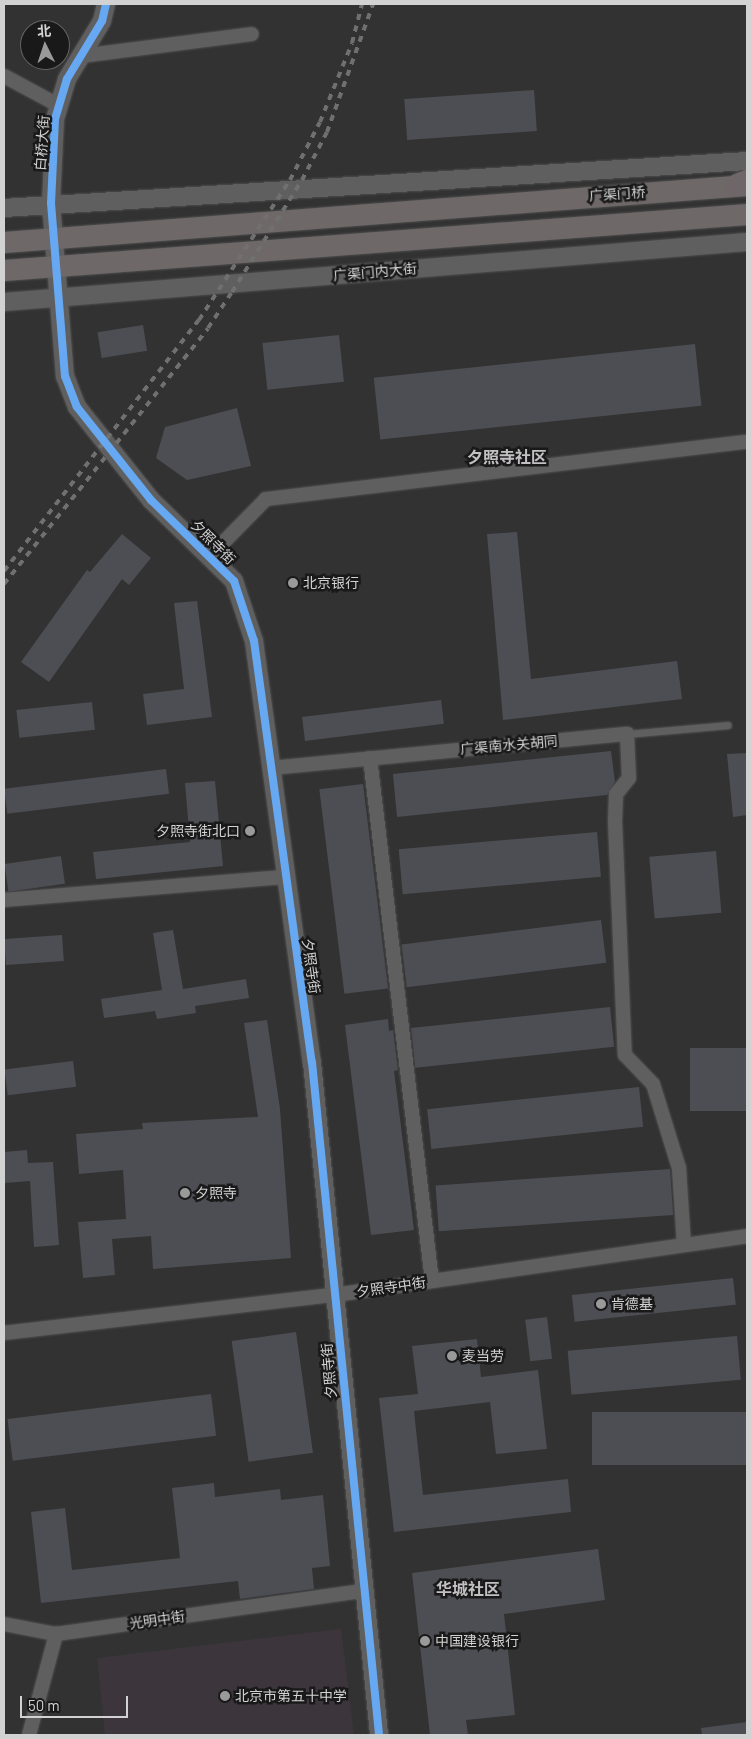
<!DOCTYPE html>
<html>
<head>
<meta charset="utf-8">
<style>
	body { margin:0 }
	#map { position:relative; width:751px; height:1739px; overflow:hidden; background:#323232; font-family:Barlow,"Noto Sans SC",sans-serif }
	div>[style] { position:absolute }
	.built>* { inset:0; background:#3c363c }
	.building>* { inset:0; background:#4d4e53; transform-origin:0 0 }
	.roads { filter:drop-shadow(0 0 1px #4f4f4f) drop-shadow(0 0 1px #4f4f4f) }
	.service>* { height:7px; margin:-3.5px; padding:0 3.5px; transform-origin:3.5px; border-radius:3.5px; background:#605f60 }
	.minor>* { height:14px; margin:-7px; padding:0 7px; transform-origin:7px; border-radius:7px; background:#605f60 }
	.tertiary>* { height:18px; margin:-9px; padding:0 9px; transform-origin:9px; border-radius:9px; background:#605f60 }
	.primary>* { height:21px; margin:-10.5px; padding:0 10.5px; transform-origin:10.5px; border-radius:10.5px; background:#6f6869 }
	.trunk>* { height:22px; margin:-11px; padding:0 11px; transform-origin:11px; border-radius:11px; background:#6e6668 }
	.rail>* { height:4px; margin-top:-2px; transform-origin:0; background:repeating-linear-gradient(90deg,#717071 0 6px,transparent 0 12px) }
	.cycleway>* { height:8px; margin:-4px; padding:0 4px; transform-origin:4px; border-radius:4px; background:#66a8f1 }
	.dots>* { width:14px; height:14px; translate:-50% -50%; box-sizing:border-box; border:2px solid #1a191a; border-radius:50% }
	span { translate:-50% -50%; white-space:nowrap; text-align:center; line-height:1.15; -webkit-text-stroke:5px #1a191a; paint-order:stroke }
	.street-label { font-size:14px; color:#d3d2d3 }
	.poi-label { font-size:14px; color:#d3d2d3 }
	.left { translate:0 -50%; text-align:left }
	.right { translate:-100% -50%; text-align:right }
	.quarter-label { font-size:16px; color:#c2c0c2; font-weight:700 }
	.frame { position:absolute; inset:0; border:5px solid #d3d2d3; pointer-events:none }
	.north { position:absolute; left:20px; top:20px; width:50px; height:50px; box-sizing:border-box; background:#1a191a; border:1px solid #646364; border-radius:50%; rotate:356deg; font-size:14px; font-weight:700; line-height:20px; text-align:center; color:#d3d2d3 }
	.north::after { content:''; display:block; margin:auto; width:18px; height:22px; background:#9b9a9b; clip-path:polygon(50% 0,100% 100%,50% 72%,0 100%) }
	.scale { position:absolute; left:20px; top:1696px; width:108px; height:22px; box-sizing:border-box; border:2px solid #d3d2d3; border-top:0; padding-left:6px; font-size:15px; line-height:18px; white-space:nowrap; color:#d3d2d3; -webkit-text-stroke:4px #1a191a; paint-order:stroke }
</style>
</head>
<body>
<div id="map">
	<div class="built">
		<i style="clip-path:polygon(341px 1629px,354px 1735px,105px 1735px,97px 1658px)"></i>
	</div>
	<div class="building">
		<i style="left:534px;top:90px;width:41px;height:130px;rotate:86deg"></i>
		<i style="left:143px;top:325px;width:26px;height:46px;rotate:81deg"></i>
		<i style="left:339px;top:335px;width:47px;height:77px;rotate:84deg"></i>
		<i style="left:695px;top:344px;width:62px;height:323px;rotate:84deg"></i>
		<i style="clip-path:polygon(237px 408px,251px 466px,187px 480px,156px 458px,165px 427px)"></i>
		<i style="clip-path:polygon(517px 532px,531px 679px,677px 661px,682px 699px,503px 720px,487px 534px)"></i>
		<i style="clip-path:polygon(122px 534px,151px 558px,129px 585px,122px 579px,49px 682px,21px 662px,87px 570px,90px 572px)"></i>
		<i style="clip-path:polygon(197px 601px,212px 717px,147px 725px,143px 694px,184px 689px,174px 603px)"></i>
		<i style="left:441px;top:700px;width:24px;height:140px;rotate:83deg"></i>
		<i style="left:92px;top:702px;width:28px;height:76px;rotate:84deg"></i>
		<i style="clip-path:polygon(611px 751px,615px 782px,607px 795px,397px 817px,393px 774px)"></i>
		<i style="clip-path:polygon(747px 753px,747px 815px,733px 817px,727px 754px)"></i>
		<i style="left:166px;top:769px;width:25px;height:163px;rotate:83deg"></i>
		<i style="clip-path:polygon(215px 781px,223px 866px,96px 879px,93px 852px,190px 842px,185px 783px)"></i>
		<i style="left:363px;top:784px;width:206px;height:44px;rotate:83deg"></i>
		<i style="left:597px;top:832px;width:45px;height:199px;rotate:85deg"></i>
		<i style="left:716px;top:851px;width:62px;height:67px;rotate:85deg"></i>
		<i style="left:61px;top:856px;width:28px;height:57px;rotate:82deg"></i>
		<i style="left:601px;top:920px;width:43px;height:201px;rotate:83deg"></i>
		<i style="clip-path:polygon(173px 930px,183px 989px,246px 979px,249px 998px,195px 1006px,196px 1013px,157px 1019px,155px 1011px,104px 1018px,101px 999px,162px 990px,153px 933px)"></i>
		<i style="left:62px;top:935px;width:26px;height:58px;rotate:86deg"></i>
		<i style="left:610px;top:1007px;width:40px;height:200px;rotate:84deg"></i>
		<i style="clip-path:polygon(388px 1019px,389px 1031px,393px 1030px,398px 1070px,394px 1071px,414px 1230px,371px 1235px,345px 1025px)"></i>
		<i style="clip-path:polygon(267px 1020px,280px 1109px,291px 1258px,153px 1269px,151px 1236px,112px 1239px,115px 1275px,83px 1278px,78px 1222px,126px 1219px,123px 1170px,79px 1174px,76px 1134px,143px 1129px,142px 1123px,258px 1117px,244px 1023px)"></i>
		<i style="left:747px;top:1048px;width:63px;height:57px;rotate:90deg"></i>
		<i style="left:73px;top:1061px;width:26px;height:69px;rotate:83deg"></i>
		<i style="left:639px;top:1087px;width:40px;height:213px;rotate:84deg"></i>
		<i style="clip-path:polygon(27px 1150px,28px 1163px,53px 1162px,59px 1245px,34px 1247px,30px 1181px,4px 1183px,4px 1152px)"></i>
		<i style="left:670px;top:1169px;width:46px;height:235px;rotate:86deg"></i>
		<i style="left:733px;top:1278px;width:27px;height:162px;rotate:84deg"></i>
		<i style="left:547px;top:1317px;width:42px;height:22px;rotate:83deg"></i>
		<i style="left:296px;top:1332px;width:122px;height:65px;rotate:82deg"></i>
		<i style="left:737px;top:1336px;width:44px;height:170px;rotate:85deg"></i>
		<i style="clip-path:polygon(477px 1339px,481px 1377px,538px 1370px,547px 1449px,496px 1454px,490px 1402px,414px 1411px,423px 1495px,568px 1479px,571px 1512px,394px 1532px,379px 1398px,418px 1394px,412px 1346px)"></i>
		<i style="left:211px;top:1394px;width:42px;height:205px;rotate:83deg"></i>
		<i style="left:747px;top:1412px;width:53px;height:155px;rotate:90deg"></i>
		<i style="clip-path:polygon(214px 1483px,215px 1497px,280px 1489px,281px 1500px,323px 1495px,330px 1566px,312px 1568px,314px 1589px,240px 1599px,238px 1581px,41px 1603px,31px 1512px,65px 1508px,72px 1570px,180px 1558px,172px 1488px)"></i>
		<i style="clip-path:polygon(598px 1549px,605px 1600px,504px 1614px,515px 1715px,466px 1720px,468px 1735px,430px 1735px,412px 1573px)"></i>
		<i style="clip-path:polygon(747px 1722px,747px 1735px,702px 1735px,701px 1728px)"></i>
	</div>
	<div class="roads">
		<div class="service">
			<i style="left:627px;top:734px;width:101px;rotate:-5.1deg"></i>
		</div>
		<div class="minor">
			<i style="left:81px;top:56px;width:172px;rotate:-7.3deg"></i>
			<i style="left:4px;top:76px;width:61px;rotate:28.2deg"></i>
			<i style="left:211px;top:555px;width:78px;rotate:-45.5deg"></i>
			<i style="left:266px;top:499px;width:484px;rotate:-6.8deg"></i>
			<i style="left:370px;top:758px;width:527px;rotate:83.24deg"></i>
			<i style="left:271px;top:768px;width:358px;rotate:-5.5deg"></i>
			<i style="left:627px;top:734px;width:44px;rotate:87.4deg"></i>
			<i style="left:629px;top:778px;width:21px;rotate:129deg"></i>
			<i style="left:616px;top:794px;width:27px;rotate:92deg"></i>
			<i style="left:615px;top:821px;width:234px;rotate:87.6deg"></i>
			<i style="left:625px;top:1055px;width:40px;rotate:46deg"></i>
			<i style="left:653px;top:1084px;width:88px;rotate:72.8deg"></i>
			<i style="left:679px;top:1168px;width:77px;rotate:86.3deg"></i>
			<i style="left:4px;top:900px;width:283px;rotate:-4.7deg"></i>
			<i style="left:4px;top:1333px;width:332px;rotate:-6.6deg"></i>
			<i style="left:334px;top:1295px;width:417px;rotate:-8.1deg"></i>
			<i style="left:4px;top:1624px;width:53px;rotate:10.9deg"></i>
			<i style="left:29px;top:1735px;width:105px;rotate:-75deg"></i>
			<i style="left:56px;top:1634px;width:310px;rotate:-8deg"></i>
		</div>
		<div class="tertiary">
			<i style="left:106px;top:4px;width:17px;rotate:103deg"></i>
			<i style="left:102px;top:21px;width:68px;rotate:121.1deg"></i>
			<i style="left:67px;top:79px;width:42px;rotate:106.7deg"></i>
			<i style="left:55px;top:119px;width:84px;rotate:92.7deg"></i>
			<i style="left:51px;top:203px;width:174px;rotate:85.4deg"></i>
			<i style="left:65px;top:376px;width:33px;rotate:69deg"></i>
			<i style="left:77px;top:407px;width:119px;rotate:51.5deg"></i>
			<i style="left:151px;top:500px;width:116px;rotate:44.3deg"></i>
			<i style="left:234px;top:581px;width:63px;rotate:71.6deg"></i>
			<i style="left:254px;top:641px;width:425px;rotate:82.2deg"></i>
			<i style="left:312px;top:1062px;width:676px;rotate:84.31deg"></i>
			<i style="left:4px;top:208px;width:744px;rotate:-3.62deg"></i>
			<i style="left:4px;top:302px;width:745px;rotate:-4.62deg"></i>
		</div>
		<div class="primary">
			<i style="left:4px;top:242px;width:745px;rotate:-4.39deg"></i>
			<i style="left:4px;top:270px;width:745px;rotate:-4.31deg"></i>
		</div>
		<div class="trunk">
			<i style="left:737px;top:185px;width:11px;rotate:-22deg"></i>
		</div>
	</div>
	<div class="rail">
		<i style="left:4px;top:571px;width:318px;rotate:-52.2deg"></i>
		<i style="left:199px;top:320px;width:167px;rotate:-57deg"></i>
		<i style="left:290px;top:180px;width:65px;rotate:-62.7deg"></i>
		<i style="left:320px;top:122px;width:85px;rotate:-67.9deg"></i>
		<i style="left:352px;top:43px;width:40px;rotate:-75.6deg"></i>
		<i style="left:4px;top:584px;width:327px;rotate:-51.4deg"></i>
		<i style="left:208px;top:328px;width:43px;rotate:-56.3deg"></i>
		<i style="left:232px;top:292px;width:132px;rotate:-58deg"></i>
		<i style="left:302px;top:180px;width:54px;rotate:-62.5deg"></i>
		<i style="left:327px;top:132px;width:136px;rotate:-70.2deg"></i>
	</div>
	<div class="cycleway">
		<i style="left:106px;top:4px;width:17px;rotate:103deg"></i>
		<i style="left:102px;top:21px;width:68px;rotate:121.1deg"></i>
		<i style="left:67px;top:79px;width:42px;rotate:106.7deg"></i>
		<i style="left:55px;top:119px;width:84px;rotate:92.7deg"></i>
		<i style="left:51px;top:203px;width:174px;rotate:85.4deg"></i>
		<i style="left:65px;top:376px;width:33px;rotate:69deg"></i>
		<i style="left:77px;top:407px;width:119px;rotate:51.5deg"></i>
		<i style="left:151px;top:500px;width:116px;rotate:44.3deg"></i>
		<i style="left:234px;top:581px;width:63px;rotate:71.6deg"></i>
		<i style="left:254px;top:641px;width:425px;rotate:82.2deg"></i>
		<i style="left:312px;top:1062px;width:676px;rotate:84.31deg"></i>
	</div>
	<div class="dots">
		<i style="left:293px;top:583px;background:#9b9a9b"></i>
		<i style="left:250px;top:831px;background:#9b9a9b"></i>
		<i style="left:185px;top:1193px;background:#9b9a9b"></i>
		<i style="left:601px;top:1304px;background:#9b9a9b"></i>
		<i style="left:452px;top:1356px;background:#9b9a9b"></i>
		<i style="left:425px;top:1641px;background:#9b9a9b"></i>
		<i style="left:225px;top:1696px;background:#9b9a9b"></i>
	</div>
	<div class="street-label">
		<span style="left:42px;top:143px;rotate:-86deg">白桥大街</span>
		<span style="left:617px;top:194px;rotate:-4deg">广渠门桥</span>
		<span style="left:375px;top:272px;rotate:-5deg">广渠门内大街</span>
		<span style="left:213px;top:542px;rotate:45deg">夕照寺街</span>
		<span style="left:509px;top:745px;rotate:-5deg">广渠南水关胡同</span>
		<span style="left:311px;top:966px;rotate:82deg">夕照寺街</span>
		<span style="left:391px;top:1287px;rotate:-8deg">夕照寺中街</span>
		<span style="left:329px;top:1371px;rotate:-95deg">夕照寺街</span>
		<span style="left:157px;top:1620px;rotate:-8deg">光明中街</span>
	</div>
	<div class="poi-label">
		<span class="left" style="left:303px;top:583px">北京银行</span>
		<span class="right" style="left:240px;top:831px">夕照寺街北口</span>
		<span class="left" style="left:195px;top:1193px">夕照寺</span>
		<span class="left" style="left:611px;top:1304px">肯德基</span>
		<span class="left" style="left:462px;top:1356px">麦当劳</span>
		<span class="left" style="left:435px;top:1641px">中国建设银行</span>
		<span class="left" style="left:235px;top:1696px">北京市第五十中学</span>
	</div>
	<div class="quarter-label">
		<span style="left:507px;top:457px">夕照寺社区</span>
		<span style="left:468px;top:1589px">华城社区</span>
	</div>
	<div class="frame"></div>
	<div class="north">北</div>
	<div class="scale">50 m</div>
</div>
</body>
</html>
